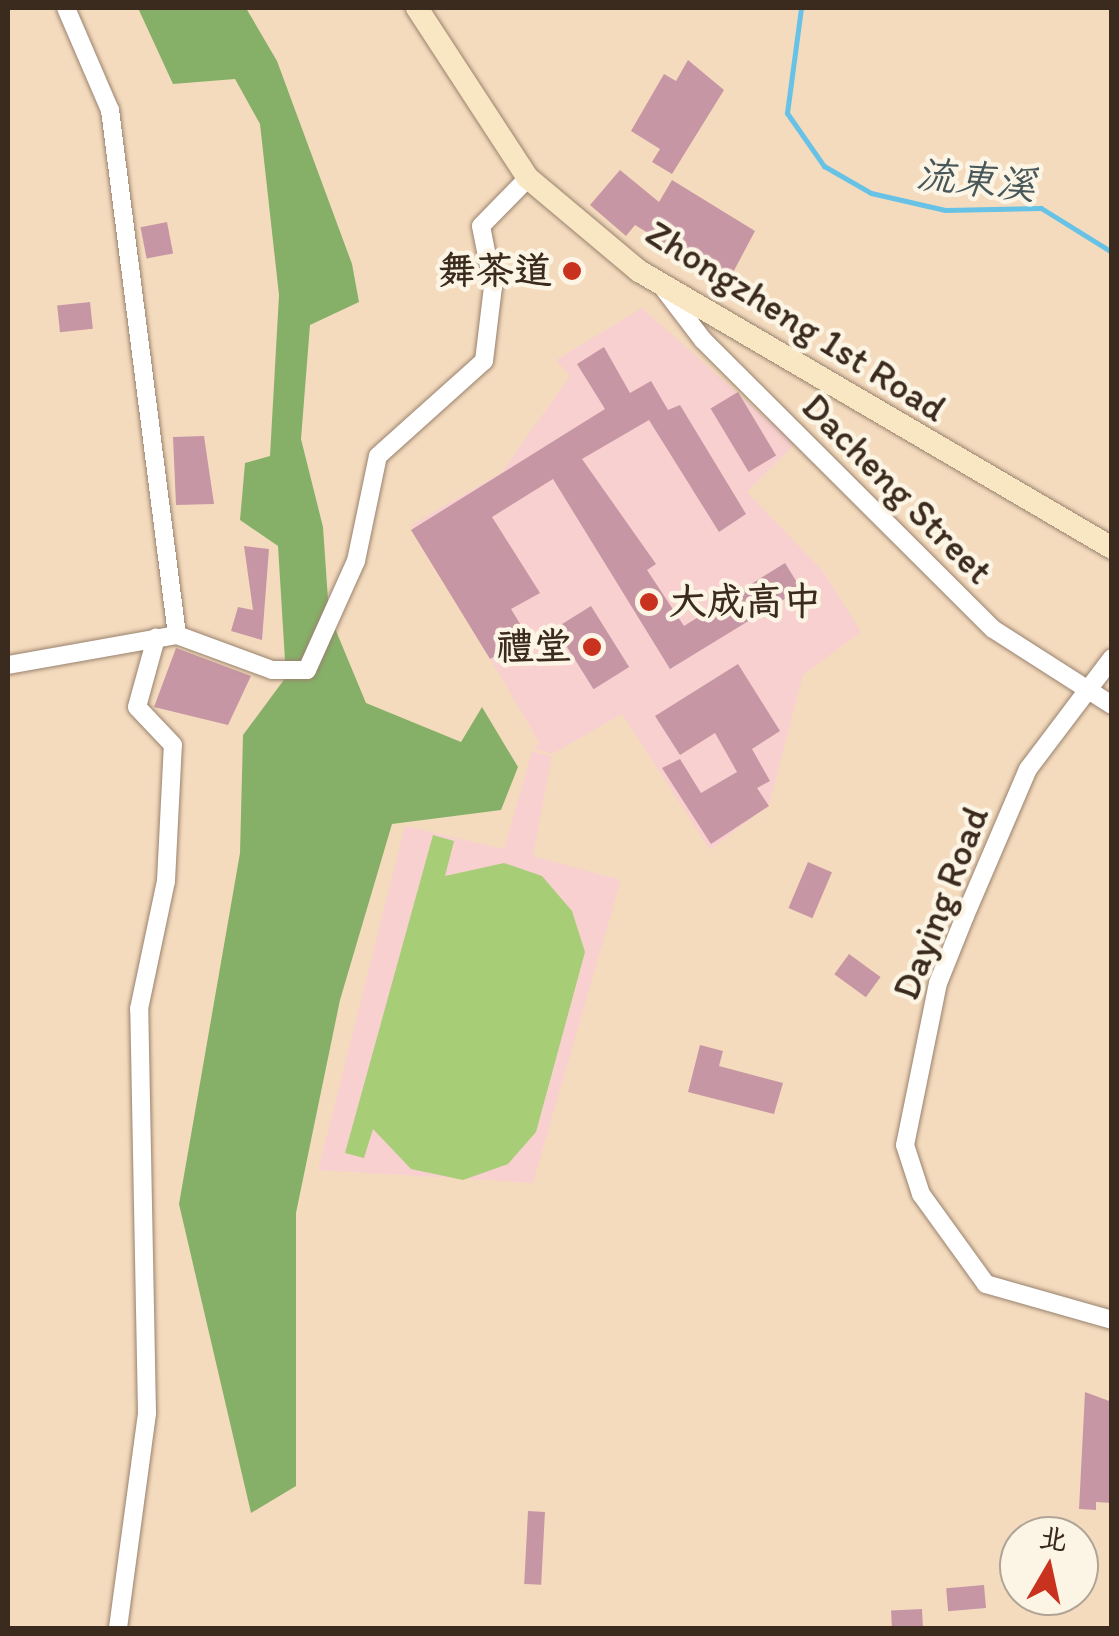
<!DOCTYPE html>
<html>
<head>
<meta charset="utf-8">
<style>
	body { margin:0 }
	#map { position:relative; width:1119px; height:1636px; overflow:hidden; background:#f5dbbe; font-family:Itim,"LXGW WenKai TC",sans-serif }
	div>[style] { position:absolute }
	.built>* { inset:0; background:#f7d0cf }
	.green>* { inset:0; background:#a8cd77 }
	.forest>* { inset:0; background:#86b068 }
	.stream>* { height:5px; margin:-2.5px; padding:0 2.5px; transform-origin:2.5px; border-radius:2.5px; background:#68c2e6 }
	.building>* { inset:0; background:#c796a4; transform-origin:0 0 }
	.roads { filter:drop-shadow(0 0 2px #98826e) drop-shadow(0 0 2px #98826e) }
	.minor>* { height:18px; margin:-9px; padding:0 9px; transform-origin:9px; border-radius:9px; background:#fff }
	.secondary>* { height:22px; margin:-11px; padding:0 11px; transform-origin:11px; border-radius:11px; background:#f9e7c3 }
	.dots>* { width:28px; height:28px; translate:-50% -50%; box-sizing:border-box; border:5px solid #fcf5e5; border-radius:50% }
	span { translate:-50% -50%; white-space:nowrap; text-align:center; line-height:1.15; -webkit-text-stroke:9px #fcf5e5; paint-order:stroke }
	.poi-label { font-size:38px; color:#3b2a1e; font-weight:700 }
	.right { translate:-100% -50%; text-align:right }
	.left { translate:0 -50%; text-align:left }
	.street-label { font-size:38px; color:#3b2a1e }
	.water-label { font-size:40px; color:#48585a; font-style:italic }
	.frame { position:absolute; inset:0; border:10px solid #3b2a1e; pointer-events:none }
	.north { position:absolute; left:999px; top:1516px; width:100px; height:100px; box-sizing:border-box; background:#fcf5e5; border:2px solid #afa495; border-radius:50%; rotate:9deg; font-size:28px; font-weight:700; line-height:40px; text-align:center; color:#3b2a1e }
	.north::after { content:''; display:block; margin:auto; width:35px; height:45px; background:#c8321e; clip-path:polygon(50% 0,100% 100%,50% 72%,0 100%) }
</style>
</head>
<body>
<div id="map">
	<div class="built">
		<i style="clip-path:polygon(642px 308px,795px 444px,747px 492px,823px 571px,861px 632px,803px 675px,769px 805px,710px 850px,622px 714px,552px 754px,535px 749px,539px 742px,411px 525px,501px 473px,570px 376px,556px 360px)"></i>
		<i style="clip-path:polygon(532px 751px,552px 756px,533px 856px,621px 880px,533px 1183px,318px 1170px,405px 826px,504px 849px)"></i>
	</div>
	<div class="green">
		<i style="clip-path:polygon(433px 835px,454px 841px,445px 876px,504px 863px,542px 876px,572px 911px,585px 952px,536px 1132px,508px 1164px,463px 1180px,411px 1169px,373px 1129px,364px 1158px,345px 1153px)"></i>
	</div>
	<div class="forest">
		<i style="clip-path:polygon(138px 8px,246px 8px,277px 61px,352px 264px,359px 302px,310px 325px,301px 439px,323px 527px,329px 614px,366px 703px,461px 742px,482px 707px,518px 767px,501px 810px,392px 824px,340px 1000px,296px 1213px,296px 1486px,251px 1513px,179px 1204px,240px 853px,243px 735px,286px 677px,278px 546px,240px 520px,245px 463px,270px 456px,279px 295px,260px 124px,235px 79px,173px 84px)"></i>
	</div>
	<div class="stream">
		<i style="left:801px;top:8px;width:106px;rotate:97.6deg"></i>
		<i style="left:787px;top:113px;width:65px;rotate:55.1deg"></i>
		<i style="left:824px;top:166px;width:54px;rotate:29.9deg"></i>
		<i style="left:871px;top:193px;width:76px;rotate:12.9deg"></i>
		<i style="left:945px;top:210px;width:96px;rotate:-1.2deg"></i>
		<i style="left:1041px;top:208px;width:84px;rotate:31.8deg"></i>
	</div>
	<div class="building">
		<i style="clip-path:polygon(688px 60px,724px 90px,672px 174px,652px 162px,660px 149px,631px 131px,664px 74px,676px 81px)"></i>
		<i style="clip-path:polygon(620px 170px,659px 202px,672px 180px,755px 231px,728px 282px,635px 225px,626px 236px,590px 205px)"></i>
		<i style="left:167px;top:222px;width:32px;height:27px;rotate:79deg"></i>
		<i style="left:90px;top:302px;width:27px;height:33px;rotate:84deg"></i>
		<i style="clip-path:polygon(604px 347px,630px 393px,651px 381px,668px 410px,680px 405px,746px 514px,719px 532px,649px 420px,582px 459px,656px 564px,647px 570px,684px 626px,785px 563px,801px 589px,670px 669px,553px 479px,492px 517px,540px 593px,511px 609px,528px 637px,490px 659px,411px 530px,605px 409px,577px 364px)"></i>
		<i style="left:738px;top:392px;width:74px;height:32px;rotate:59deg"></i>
		<i style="clip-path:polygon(204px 436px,214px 504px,176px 505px,173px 437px)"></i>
		<i style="clip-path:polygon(244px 546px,269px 549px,262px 640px,231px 631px,238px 607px,253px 610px)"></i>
		<i style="left:591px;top:606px;width:72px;height:42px;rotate:58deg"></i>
		<i style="clip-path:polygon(176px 648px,251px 676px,228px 725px,154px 707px)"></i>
		<i style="clip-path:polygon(738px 664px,780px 731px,752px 749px,770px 781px,757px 788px,769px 806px,711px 844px,662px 768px,680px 759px,701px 793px,737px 772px,715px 733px,680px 755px,655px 716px)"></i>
		<i style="left:808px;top:862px;width:26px;height:50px;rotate:23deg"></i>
		<i style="left:849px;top:954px;width:39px;height:25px;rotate:36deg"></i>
		<i style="clip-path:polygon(700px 1045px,723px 1051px,719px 1066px,783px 1083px,774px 1114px,688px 1092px)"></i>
		<i style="clip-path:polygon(1085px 1392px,1112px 1402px,1112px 1503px,1096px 1502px,1096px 1510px,1079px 1509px)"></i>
		<i style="left:528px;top:1511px;width:17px;height:73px;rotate:3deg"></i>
		<i style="left:984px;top:1585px;width:23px;height:38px;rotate:85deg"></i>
		<i style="left:922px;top:1609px;width:17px;height:31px;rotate:87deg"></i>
	</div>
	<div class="roads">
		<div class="minor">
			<i style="left:66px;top:8px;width:111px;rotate:66.7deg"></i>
			<i style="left:110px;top:110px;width:529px;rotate:82.73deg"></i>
			<i style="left:664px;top:289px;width:64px;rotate:52.6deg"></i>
			<i style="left:703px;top:340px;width:409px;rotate:44.9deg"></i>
			<i style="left:993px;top:629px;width:141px;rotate:32.6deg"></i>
			<i style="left:1112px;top:658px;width:139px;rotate:127.1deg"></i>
			<i style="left:1028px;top:769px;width:160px;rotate:113.2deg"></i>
			<i style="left:965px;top:916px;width:72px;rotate:111.9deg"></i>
			<i style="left:938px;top:983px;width:165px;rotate:101.5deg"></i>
			<i style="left:905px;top:1145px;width:52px;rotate:71.9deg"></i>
			<i style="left:921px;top:1194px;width:111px;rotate:54.2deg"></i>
			<i style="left:986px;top:1284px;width:131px;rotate:15.9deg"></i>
			<i style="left:8px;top:665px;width:172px;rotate:-10.1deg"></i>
			<i style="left:177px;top:635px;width:101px;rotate:20.2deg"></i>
			<i style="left:272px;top:670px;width:35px"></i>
			<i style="left:307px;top:670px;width:120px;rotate:-65.8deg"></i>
			<i style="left:356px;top:561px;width:107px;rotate:-78.2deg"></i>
			<i style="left:378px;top:456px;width:142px;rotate:-41.9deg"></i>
			<i style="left:484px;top:361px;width:75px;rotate:-83.1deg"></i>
			<i style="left:493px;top:287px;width:62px;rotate:-101.1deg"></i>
			<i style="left:481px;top:226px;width:67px;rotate:-45.6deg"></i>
			<i style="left:118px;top:1628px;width:217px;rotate:-82.3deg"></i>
			<i style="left:147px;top:1413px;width:404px;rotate:-91.1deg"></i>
			<i style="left:139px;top:1009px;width:131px;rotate:-78.1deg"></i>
			<i style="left:166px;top:881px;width:136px;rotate:-87.1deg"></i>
			<i style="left:173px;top:745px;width:52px;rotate:-133.5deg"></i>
			<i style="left:137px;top:707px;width:72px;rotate:-74.6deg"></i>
		</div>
		<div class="secondary">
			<i style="left:417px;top:8px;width:203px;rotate:56.9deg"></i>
			<i style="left:528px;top:178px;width:145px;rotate:40deg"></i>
			<i style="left:639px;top:271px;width:548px;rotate:30.35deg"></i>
		</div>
	</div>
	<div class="dots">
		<i style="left:572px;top:271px;background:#c8321e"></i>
		<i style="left:649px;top:602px;background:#c8321e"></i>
		<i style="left:592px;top:647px;background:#c8321e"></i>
	</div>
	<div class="poi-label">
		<span class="right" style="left:552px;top:271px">舞茶道</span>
		<span class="left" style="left:669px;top:602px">大成高中</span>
		<span class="right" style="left:572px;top:647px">禮堂</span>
	</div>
	<div class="street-label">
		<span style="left:796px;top:321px;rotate:32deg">Zhongzheng 1st Road</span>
		<span style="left:897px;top:489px;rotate:45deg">Dacheng Street</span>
		<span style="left:941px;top:903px;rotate:-69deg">Daying Road</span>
	</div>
	<div class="water-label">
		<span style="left:976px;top:179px;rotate:6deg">流東溪</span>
	</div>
	<div class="frame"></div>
	<div class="north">北</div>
</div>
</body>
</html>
